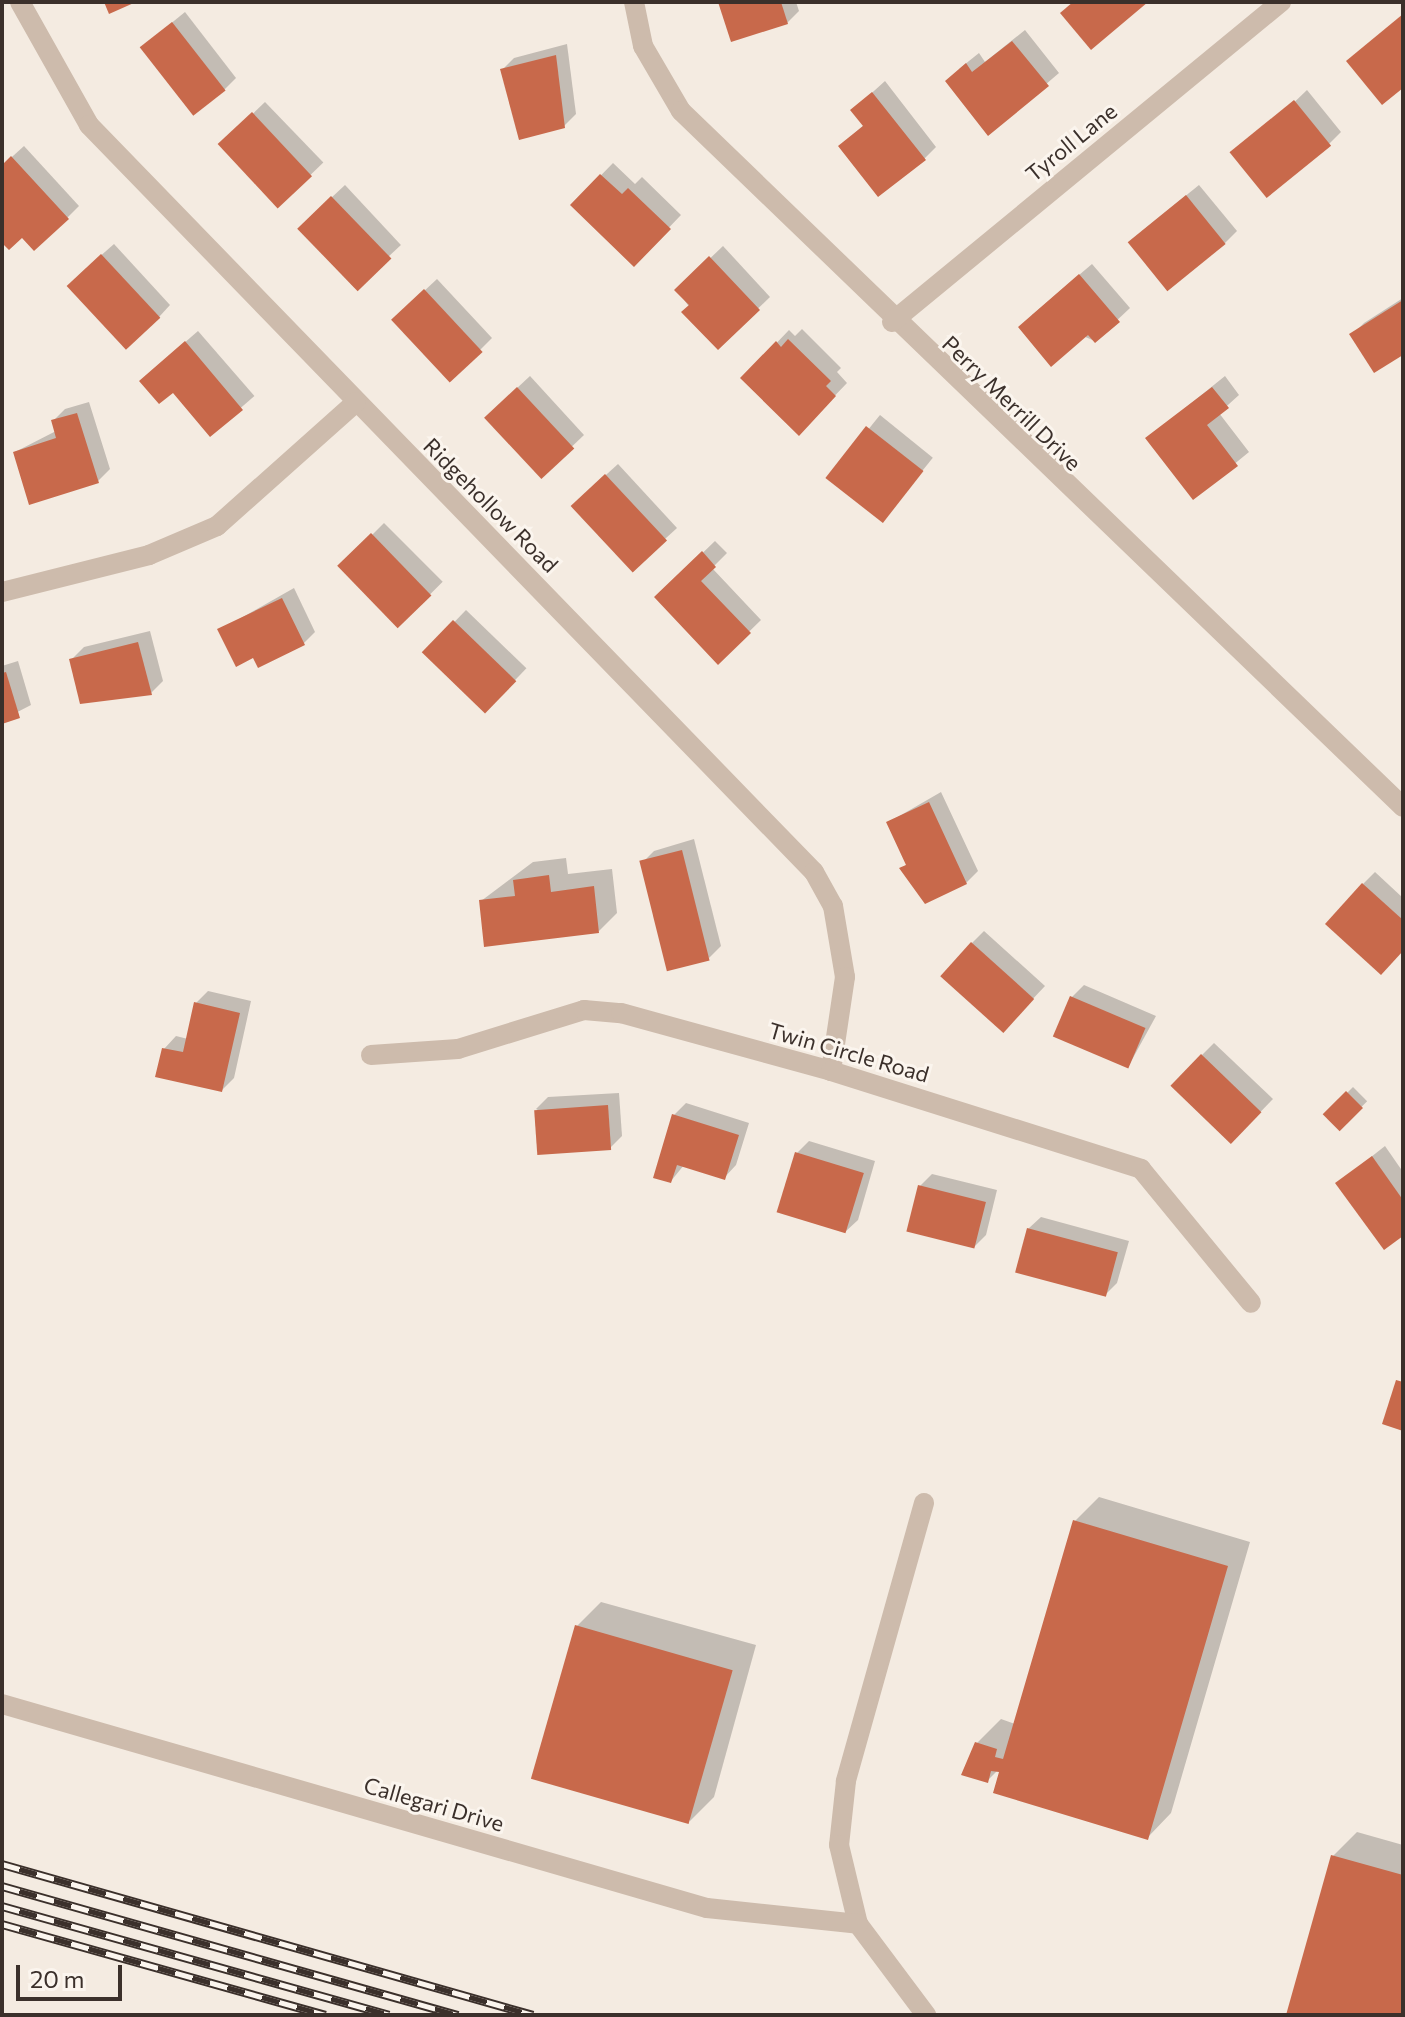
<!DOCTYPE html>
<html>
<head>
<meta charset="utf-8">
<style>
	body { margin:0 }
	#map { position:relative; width:1405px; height:2017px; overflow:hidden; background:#f4ebe1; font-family:Commissioner,sans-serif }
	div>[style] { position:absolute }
	.shadow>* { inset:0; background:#0003; transform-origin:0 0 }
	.building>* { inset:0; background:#c8694b; transform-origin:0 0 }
	.minor>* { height:20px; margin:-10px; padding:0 10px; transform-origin:10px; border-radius:10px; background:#cdbbac }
	.rail>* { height:9px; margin-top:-4.5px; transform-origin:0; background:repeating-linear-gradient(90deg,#fbf5ee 0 18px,#3b302b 0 36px); box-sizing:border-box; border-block:2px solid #3b302b }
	span { translate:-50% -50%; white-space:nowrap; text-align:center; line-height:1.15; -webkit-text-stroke:6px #fbf5ee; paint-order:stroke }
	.street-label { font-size:22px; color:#3b302b }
	.frame { position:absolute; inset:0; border:4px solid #3b302b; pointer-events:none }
	.scale { position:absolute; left:16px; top:1965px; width:106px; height:36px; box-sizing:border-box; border:4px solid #3b302b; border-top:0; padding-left:10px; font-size:24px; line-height:28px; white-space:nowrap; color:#3b302b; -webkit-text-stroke:6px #fbf5ee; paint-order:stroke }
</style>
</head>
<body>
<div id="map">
	<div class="shadow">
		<i style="clip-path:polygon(720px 2px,796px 2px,799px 11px,787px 23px)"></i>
		<i style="clip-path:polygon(185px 12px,236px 78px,224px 90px,142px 47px)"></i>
		<i style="clip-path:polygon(1025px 30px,1059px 73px,989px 133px,959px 69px,979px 53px,985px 62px)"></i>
		<i style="clip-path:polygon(567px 44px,576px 114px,564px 126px,502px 70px,514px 58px)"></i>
		<i style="clip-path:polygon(885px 81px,936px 147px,924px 159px,840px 146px,865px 124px,853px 110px)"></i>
		<i style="clip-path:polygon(1307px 90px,1341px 132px,1329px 144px,1237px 157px)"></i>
		<i style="left:265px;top:102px;width:84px;height:62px;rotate:46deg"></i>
		<i style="clip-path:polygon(24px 146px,79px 206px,67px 218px,2px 240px,2px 166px)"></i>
		<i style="clip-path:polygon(613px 163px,635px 184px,642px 177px,681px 215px,634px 264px,572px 205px)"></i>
		<i style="left:345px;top:185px;width:82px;height:63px;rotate:47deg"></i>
		<i style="clip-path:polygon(1199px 185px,1237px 231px,1225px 243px,1142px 231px)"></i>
		<i style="clip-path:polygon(114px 244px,170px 305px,159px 317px,81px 273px)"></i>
		<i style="clip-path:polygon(723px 246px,770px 297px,718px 347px,677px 290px)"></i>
		<i style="clip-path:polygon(1092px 264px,1130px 308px,1095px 341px,1032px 315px)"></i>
		<i style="clip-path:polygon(437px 279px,492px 338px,480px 350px,406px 308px)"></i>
		<i style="clip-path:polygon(1403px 298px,1403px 353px,1352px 335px,1364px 323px)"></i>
		<i style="clip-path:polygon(802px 329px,841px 368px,837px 372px,847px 383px,799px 433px,743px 378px,789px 330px,795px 336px)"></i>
		<i style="left:198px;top:331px;width:86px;height:58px;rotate:49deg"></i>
		<i style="clip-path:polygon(530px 376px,584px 435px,541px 476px,499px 405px)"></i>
		<i style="clip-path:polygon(1225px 376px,1239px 395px,1219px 413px,1249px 452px,1194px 497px,1148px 438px)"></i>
		<i style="clip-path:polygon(89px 402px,110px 469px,98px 481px,15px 452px,56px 431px,53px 421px,65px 409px)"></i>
		<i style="left:880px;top:415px;width:68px;height:81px;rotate:39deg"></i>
		<i style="clip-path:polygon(618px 464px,677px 528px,665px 539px,585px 494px)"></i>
		<i style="left:384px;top:523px;width:83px;height:62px;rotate:45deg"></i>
		<i style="clip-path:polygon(715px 541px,727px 553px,712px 568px,761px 620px,718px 662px,657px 597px)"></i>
		<i style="clip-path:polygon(294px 588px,315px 632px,303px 644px,254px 655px,220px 630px)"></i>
		<i style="left:466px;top:610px;width:84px;height:59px;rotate:44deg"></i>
		<i style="clip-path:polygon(150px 631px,163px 681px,151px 693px,71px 660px,84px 647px)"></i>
		<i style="clip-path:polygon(18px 661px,31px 705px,2px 720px,2px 666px)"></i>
		<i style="clip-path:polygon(941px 792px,978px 871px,966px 883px,902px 869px,908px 863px,889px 822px)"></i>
		<i style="clip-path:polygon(694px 839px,721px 946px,709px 958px,642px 863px,654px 851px)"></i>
		<i style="clip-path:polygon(566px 858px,568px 874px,612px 869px,617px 913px,599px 931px,481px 901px,533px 862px)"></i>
		<i style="clip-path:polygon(1375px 872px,1403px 898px,1403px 949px,1363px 884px)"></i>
		<i style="clip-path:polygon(984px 931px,1045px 986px,1014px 1019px,972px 943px)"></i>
		<i style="clip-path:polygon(1084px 985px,1156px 1016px,1128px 1067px,1072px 997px)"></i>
		<i style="clip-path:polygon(208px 991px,251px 1001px,234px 1078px,222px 1090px,164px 1049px,176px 1036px,188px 1039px,196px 1003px)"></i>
		<i style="clip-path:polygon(1214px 1043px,1273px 1099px,1244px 1129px,1202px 1055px)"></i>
		<i style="left:1353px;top:1087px;width:20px;height:39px;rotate:45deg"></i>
		<i style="clip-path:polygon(619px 1093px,622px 1136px,610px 1148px,536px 1109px,548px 1097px)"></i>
		<i style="clip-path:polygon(686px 1103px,749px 1123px,736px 1165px,724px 1178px,684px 1165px,671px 1181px,674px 1115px)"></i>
		<i style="clip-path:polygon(809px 1141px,875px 1161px,858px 1220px,845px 1232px,797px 1153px)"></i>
		<i style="clip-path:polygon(1385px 1146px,1403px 1172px,1403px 1234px,1338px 1183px)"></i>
		<i style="clip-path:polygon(932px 1174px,997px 1190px,986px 1235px,974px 1247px,920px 1186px)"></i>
		<i style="clip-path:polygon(1041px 1217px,1129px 1241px,1117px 1283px,1105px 1295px,1028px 1229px)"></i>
		<i style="clip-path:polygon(1099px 1497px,1250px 1542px,1171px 1813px,1148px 1837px,998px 1770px,987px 1781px,977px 1743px,1001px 1719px,1015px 1724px,1075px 1521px)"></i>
		<i style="clip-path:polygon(601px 1602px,756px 1645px,714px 1797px,690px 1821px,577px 1626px)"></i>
		<i style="clip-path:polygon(1357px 1832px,1403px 1845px,1403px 2015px,1288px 2015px,1333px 1856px)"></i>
	</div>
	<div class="building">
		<i style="clip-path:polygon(104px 2px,136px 2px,109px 14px)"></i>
		<i style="clip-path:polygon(718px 2px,781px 2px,788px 24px,731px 42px)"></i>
		<i style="clip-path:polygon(1073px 2px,1148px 2px,1091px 50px,1060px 13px)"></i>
		<i style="clip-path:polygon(1403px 14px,1403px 88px,1382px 105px,1346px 61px)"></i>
		<i style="left:172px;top:22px;width:87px;height:41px;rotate:52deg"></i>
		<i style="clip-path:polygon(1012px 41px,1049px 86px,988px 136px,945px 81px,966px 63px,972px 72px)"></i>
		<i style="clip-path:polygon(556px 55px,565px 128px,519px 140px,500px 69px)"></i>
		<i style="clip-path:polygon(872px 92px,926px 160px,878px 197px,838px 146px,863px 126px,850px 110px)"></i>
		<i style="left:1294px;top:100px;width:59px;height:83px;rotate:51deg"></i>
		<i style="left:252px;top:112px;width:88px;height:47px;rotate:47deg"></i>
		<i style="clip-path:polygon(11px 156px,69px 219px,34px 251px,22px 238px,9px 250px,2px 243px,2px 165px)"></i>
		<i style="clip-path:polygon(600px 174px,622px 194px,628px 188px,671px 229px,634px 267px,570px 205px)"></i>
		<i style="left:1186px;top:195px;width:63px;height:75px;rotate:51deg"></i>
		<i style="left:331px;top:196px;width:87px;height:47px;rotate:46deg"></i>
		<i style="left:101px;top:254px;width:87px;height:47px;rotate:47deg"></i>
		<i style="clip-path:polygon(709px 256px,760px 310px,718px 350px,681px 312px,689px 305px,674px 290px)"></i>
		<i style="clip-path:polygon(1079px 274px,1120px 322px,1095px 343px,1088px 335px,1051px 367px,1018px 327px)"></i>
		<i style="left:424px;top:289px;width:86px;height:45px;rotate:47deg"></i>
		<i style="clip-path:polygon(1403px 300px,1403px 355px,1374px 373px,1349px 334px)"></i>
		<i style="clip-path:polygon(788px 339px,831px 381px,826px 386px,836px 396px,799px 436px,740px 378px,776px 341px,781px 347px)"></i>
		<i style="clip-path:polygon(185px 341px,243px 410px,210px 437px,173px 393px,159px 404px,139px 381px)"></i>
		<i style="left:517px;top:387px;width:84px;height:45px;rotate:47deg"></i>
		<i style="clip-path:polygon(1212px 387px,1229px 408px,1207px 425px,1238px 466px,1193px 500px,1145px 438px)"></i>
		<i style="clip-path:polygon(77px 413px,99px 483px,29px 505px,13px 452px,56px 438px,51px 420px)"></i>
		<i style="left:866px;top:426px;width:73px;height:66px;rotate:38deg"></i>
		<i style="left:605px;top:474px;width:91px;height:47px;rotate:47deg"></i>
		<i style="left:371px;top:533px;width:87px;height:47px;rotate:46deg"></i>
		<i style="clip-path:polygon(702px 551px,716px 567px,701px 581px,751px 633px,718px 665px,654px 597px)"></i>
		<i style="clip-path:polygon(282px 598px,305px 645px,258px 668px,253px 658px,236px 667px,217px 629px)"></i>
		<i style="left:453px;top:620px;width:88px;height:45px;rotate:44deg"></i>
		<i style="clip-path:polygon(138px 642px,152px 695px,80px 704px,69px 659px)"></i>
		<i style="clip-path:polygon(6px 672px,20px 718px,2px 724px,2px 673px)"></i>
		<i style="clip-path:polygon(929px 802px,967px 884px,925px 904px,899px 868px,906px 865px,886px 822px)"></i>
		<i style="left:682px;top:850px;width:114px;height:44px;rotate:76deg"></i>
		<i style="clip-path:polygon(549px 875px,551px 892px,594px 886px,599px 933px,484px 947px,479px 900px,515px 896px,513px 880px)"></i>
		<i style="clip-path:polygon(1362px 883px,1403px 920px,1403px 951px,1381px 975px,1325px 924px)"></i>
		<i style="left:971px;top:942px;width:85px;height:46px;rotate:42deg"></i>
		<i style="left:1070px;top:996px;width:82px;height:44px;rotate:23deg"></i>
		<i style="clip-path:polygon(194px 1002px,240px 1013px,222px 1092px,155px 1077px,162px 1048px,183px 1052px)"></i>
		<i style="left:1201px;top:1054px;width:84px;height:44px;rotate:44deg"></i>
		<i style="left:1346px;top:1091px;width:24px;height:33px;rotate:45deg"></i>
		<i style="left:608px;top:1105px;width:45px;height:74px;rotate:86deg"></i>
		<i style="clip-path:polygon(672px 1114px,739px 1135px,725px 1180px,677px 1165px,671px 1183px,653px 1178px)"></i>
		<i style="left:795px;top:1152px;width:72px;height:63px;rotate:17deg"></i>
		<i style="clip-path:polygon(1372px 1156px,1403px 1200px,1403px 1236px,1384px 1250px,1335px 1183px)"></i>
		<i style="left:918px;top:1185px;width:70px;height:48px;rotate:14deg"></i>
		<i style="left:1027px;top:1228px;width:94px;height:46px;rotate:15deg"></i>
		<i style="clip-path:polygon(1396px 1380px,1403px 1382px,1403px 1431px,1382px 1424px)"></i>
		<i style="clip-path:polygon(1073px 1520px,1228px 1566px,1148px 1840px,993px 1793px,999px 1772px,991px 1771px,988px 1783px,961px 1775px,975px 1742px,997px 1749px,995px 1757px,1003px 1759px)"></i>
		<i style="left:575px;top:1625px;width:164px;height:160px;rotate:16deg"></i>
		<i style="clip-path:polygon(1331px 1855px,1403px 1875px,1403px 2015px,1286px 2015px)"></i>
	</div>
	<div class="minor">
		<i style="left:20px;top:2px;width:141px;rotate:60.7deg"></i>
		<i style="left:89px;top:125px;width:1041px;rotate:45.86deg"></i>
		<i style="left:814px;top:872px;width:39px;rotate:61deg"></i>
		<i style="left:833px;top:906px;width:72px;rotate:80.4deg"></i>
		<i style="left:845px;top:977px;width:95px;rotate:98.5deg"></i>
		<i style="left:634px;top:2px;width:45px;rotate:78.4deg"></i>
		<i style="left:643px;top:46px;width:75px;rotate:59.7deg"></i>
		<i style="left:681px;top:111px;width:1003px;rotate:43.95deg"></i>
		<i style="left:892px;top:322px;width:504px;rotate:-39.44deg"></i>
		<i style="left:2px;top:592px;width:152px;rotate:-14.1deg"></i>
		<i style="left:149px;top:555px;width:74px;rotate:-23.1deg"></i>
		<i style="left:217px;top:526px;width:186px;rotate:-41.7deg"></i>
		<i style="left:371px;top:1055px;width:87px;rotate:-3.9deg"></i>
		<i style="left:458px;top:1049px;width:132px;rotate:-17.2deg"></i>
		<i style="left:584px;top:1010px;width:37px;rotate:5deg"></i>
		<i style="left:621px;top:1013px;width:218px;rotate:15.4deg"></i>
		<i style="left:831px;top:1071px;width:325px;rotate:17.5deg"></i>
		<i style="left:1141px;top:1169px;width:173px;rotate:50.6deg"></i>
		<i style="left:924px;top:1503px;width:289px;rotate:105.7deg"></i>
		<i style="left:846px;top:1781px;width:64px;rotate:96.2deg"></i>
		<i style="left:839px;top:1845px;width:81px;rotate:76.5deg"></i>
		<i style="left:858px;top:1924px;width:114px;rotate:53.2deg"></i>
		<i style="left:2px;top:1704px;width:734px;rotate:16.14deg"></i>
		<i style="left:707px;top:1908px;width:152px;rotate:6deg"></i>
	</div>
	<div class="rail">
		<i style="left:2px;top:1864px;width:552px;rotate:15.87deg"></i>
		<i style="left:2px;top:1886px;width:474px;rotate:15.8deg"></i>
		<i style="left:2px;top:1906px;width:402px;rotate:15.7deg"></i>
		<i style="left:2px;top:1924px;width:336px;rotate:15.7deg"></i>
	</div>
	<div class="street-label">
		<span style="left:1071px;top:142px;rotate:-39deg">Tyroll Lane</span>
		<span style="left:1012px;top:403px;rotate:44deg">Perry Merrill Drive</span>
		<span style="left:491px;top:505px;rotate:45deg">Ridgehollow Road</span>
		<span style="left:849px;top:1052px;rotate:16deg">Twin Circle Road</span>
		<span style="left:434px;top:1804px;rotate:16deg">Callegari Drive</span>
	</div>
	<div class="frame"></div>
	<div class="scale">20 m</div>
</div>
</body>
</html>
